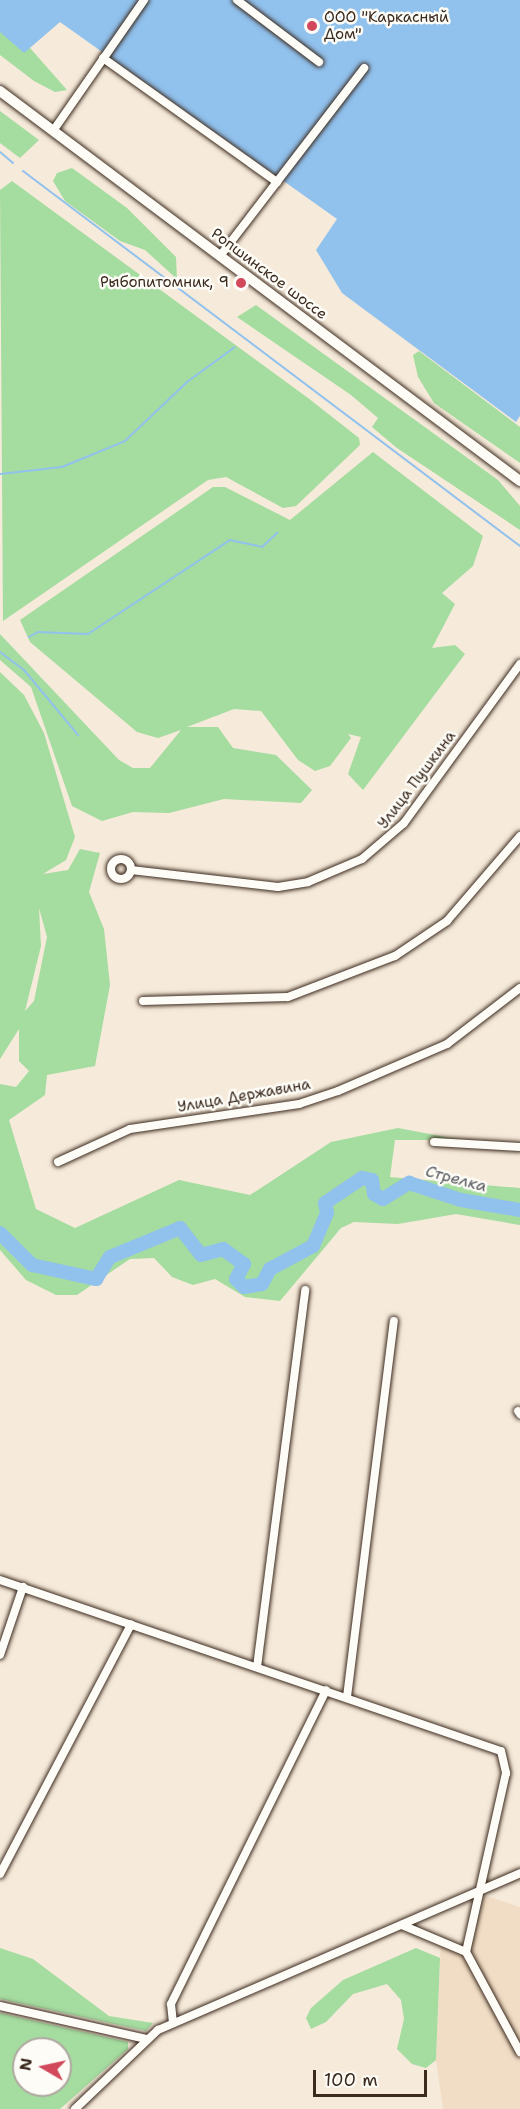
<!DOCTYPE html>
<html>
<head>
<meta charset="utf-8">
<style>
	body { margin:0 }
	#map { position:relative; width:520px; height:2109px; overflow:hidden; background:#f6eada; font-family:"Shantell Sans",sans-serif }
	div>[style] { position:absolute }
	.built>* { inset:0; background:#f1ddc5 }
	.green>* { inset:0; background:#a5dca0 }
	.water>* { inset:0; background:#91c1ed }
	.stream>* { height:2px; margin:-1px; padding:0 1px; transform-origin:1px; border-radius:1px; background:#91c1ed }
	.river>* { height:14px; margin:-7px; padding:0 7px; transform-origin:7px; border-radius:7px; background:#91c1ed }
	.roads { filter:drop-shadow(0 0 2px #3b2a1e) drop-shadow(0 0 2px #3b2a1e) }
	.minor>* { height:8px; margin:-4px; padding:0 4px; transform-origin:4px; border-radius:4px; background:#fdfcf7 }
	.minor>.ring { margin:-4px; padding:0; box-sizing:content-box; background:none; border:8px solid #fdfcf7; border-radius:50% }
	.secondary>* { height:10px; margin:-5px; padding:0 5px; transform-origin:5px; border-radius:5px; background:#fdfcf7 }
	.dots>* { width:16px; height:16px; translate:-50% -50%; box-sizing:border-box; border:3px solid #fdfcf7; border-radius:50% }
	span { translate:-50% -50%; white-space:nowrap; text-align:center; line-height:1.15; -webkit-text-stroke:5px #fdfcf7; paint-order:stroke }
	.poi-label { font-size:15px; color:#3b2a1e }
	.left { translate:0 -50%; text-align:left }
	.right { translate:-100% -50%; text-align:right }
	.street-label { font-size:15px; color:#3b2a1e }
	.water-label { font-size:16px; color:#55575c; font-style:italic }
	.north { position:absolute; left:12px; top:2037px; width:60px; height:60px; box-sizing:border-box; background:#fdfcf7; border:2px solid #afa8a0; border-radius:50%; rotate:279deg; font-size:16px; font-weight:700; line-height:24px; text-align:center; color:#3b2a1e }
	.north::after { content:''; display:block; margin:auto; width:21px; height:27px; background:#d1495b; clip-path:polygon(50% 0,100% 100%,50% 72%,0 100%) }
	.scale { position:absolute; left:313px; top:2070px; width:114px; height:27px; box-sizing:border-box; border:3px solid #3b2a1e; border-top:0; padding-left:8px; font-size:18px; line-height:21px; white-space:nowrap; color:#3b2a1e; -webkit-text-stroke:4px #fdfcf7; paint-order:stroke }
</style>
</head>
<body>
<div id="map">
	<div class="built">
		<i style="clip-path:polygon(478px 1893px,520px 1907px,520px 2109px,443px 2109px,436px 2060px,441px 1939px,465px 1952px)"></i>
	</div>
	<div class="green">
		<i style="clip-path:polygon(0 0,23px 40px,67px 90px,55px 92px,34px 81px,0 55px)"></i>
		<i style="clip-path:polygon(0 111px,39px 140px,20px 158px,0 143px)"></i>
		<i style="clip-path:polygon(72px 168px,127px 208px,176px 257px,177px 279px,145px 250px,120px 241px,65px 201px,53px 181px,57px 173px)"></i>
		<i style="clip-path:polygon(12px 181px,308px 398px,359px 438px,360px 445px,296px 506px,283px 508px,226px 477px,208px 480px,3px 621px,0 190px)"></i>
		<i style="clip-path:polygon(256px 305px,498px 480px,520px 506px,520px 530px,397px 448px,372px 427px,378px 418px,351px 395px,237px 317px)"></i>
		<i style="clip-path:polygon(419px 351px,520px 427px,520px 463px,434px 403px,418px 377px,413px 355px)"></i>
		<i style="clip-path:polygon(373px 452px,483px 536px,473px 566px,442px 593px,455px 604px,432px 648px,455px 645px,465px 654px,363px 790px,348px 774px,361px 737px,348px 734px,351px 738px,330px 766px,315px 771px,298px 760px,261px 711px,234px 709px,187px 727px,218px 727px,233px 748px,276px 755px,312px 790px,301px 803px,224px 799px,169px 813px,133px 812px,102px 821px,72px 806px,31px 687px,0 660px,0 634px,119px 760px,133px 768px,150px 768px,181px 730px,158px 738px,137px 732px,30px 642px,20px 620px,213px 487px,225px 487px,290px 520px)"></i>
		<i style="clip-path:polygon(evenodd,0 672px,24px 695px,44px 733px,75px 837px,66px 860px,43px 874px,68px 870px,80px 849px,100px 853px,89px 892px,104px 929px,110px 985px,95px 1066px,47px 1075px,45px 1095px,9px 1120px,36px 1209px,75px 1228px,179px 1180px,250px 1195px,331px 1142px,398px 1128px,461px 1140px,395px 1140px,390px 1177px,520px 1188px,520px 1225px,456px 1214px,398px 1224px,354px 1222px,341px 1228px,280px 1301px,245px 1297px,215px 1279px,193px 1285px,172px 1277px,154px 1258px,130px 1259px,77px 1295px,56px 1295px,26px 1280px,0 1250px,0 1084px,16px 1087px,29px 1071px,19px 1061px,19px 1029px,0 1059px,0 672px,39px 908px,47px 937px,34px 1001px,25px 1011px,41px 946px,39px 908px)"></i>
		<i style="clip-path:polygon(0 1948px,33px 1959px,109px 2016px,153px 2023px,146px 2031px,0 1999px)"></i>
		<i style="clip-path:polygon(416px 1948px,440px 1958px,436px 2060px,426px 2068px,412px 2064px,397px 2049px,404px 2019px,401px 2000px,387px 1984px,353px 1994px,326px 2022px,311px 2029px,306px 2018px,311px 2008px,343px 1980px)"></i>
		<i style="clip-path:polygon(evenodd,0 2013px,128px 2042px,128px 2049px,60px 2109px,0 2109px,0 2013px,24px 2049px,60px 2049px,60px 2085px,24px 2085px,24px 2049px)"></i>
	</div>
	<div class="water">
		<i style="clip-path:polygon(0 0,520px 0,520px 416px,516px 422px,342px 293px,316px 250px,337px 219px,60px 22px,24px 53px,0 32px)"></i>
	</div>
	<div class="stream">
		<i style="left:0;top:152px;width:17px;rotate:40deg"></i>
		<i style="left:23px;top:171px;width:623px;rotate:37.04deg"></i>
		<i style="left:0;top:474px;width:62px;rotate:-6.4deg"></i>
		<i style="left:62px;top:467px;width:68px;rotate:-22.4deg"></i>
		<i style="left:125px;top:441px;width:86px;rotate:-43.6deg"></i>
		<i style="left:187px;top:382px;width:59px;rotate:-36.1deg"></i>
		<i style="left:29px;top:637px;width:10px;rotate:-29deg"></i>
		<i style="left:38px;top:632px;width:50px;rotate:2.3deg"></i>
		<i style="left:88px;top:634px;width:170px;rotate:-33.5deg"></i>
		<i style="left:230px;top:540px;width:33px;rotate:12deg"></i>
		<i style="left:262px;top:547px;width:21px;rotate:-43deg"></i>
		<i style="left:0;top:652px;width:30px;rotate:37deg"></i>
		<i style="left:24px;top:670px;width:85px;rotate:50.3deg"></i>
	</div>
	<div class="river">
		<i style="left:0;top:1233px;width:45px;rotate:45deg"></i>
		<i style="left:32px;top:1265px;width:66px;rotate:12.3deg"></i>
		<i style="left:96px;top:1279px;width:26px;rotate:-58deg"></i>
		<i style="left:110px;top:1257px;width:76px;rotate:-22.5deg"></i>
		<i style="left:180px;top:1228px;width:34px;rotate:52deg"></i>
		<i style="left:201px;top:1255px;width:23px;rotate:-15deg"></i>
		<i style="left:223px;top:1249px;width:26px;rotate:36deg"></i>
		<i style="left:244px;top:1264px;width:17px;rotate:118deg"></i>
		<i style="left:236px;top:1279px;width:11px;rotate:45deg"></i>
		<i style="left:244px;top:1287px;width:18px;rotate:-9deg"></i>
		<i style="left:262px;top:1284px;width:17px;rotate:-62deg"></i>
		<i style="left:270px;top:1269px;width:49px;rotate:-28.1deg"></i>
		<i style="left:313px;top:1246px;width:36px;rotate:-67deg"></i>
		<i style="left:327px;top:1213px;width:10px;rotate:-101deg"></i>
		<i style="left:325px;top:1203px;width:45px;rotate:-34deg"></i>
		<i style="left:362px;top:1178px;width:10px;rotate:11deg"></i>
		<i style="left:372px;top:1180px;width:14px;rotate:82deg"></i>
		<i style="left:374px;top:1194px;width:10px;rotate:29deg"></i>
		<i style="left:383px;top:1199px;width:31px;rotate:-32deg"></i>
		<i style="left:409px;top:1183px;width:55px;rotate:18.1deg"></i>
		<i style="left:461px;top:1200px;width:60px;rotate:9.6deg"></i>
	</div>
	<div class="roads">
		<div class="minor">
			<i style="left:237px;top:0;width:103px;rotate:37.1deg"></i>
			<i style="left:103px;top:58px;width:214px;rotate:35.5deg"></i>
			<i style="left:53px;top:131px;width:160px;rotate:-55.2deg"></i>
			<i style="left:220px;top:256px;width:237px;rotate:-52.5deg"></i>
			<i class="ring" style="left:111px;top:859px;width:12px;height:12px"></i>
			<i style="left:131px;top:870px;width:148px;rotate:6.6deg"></i>
			<i style="left:278px;top:887px;width:30px;rotate:-9deg"></i>
			<i style="left:308px;top:882px;width:59px;rotate:-23.1deg"></i>
			<i style="left:362px;top:859px;width:55px;rotate:-40.6deg"></i>
			<i style="left:404px;top:823px;width:197px;rotate:-53.9deg"></i>
			<i style="left:143px;top:1001px;width:145px;rotate:-1.6deg"></i>
			<i style="left:288px;top:997px;width:115px;rotate:-21deg"></i>
			<i style="left:395px;top:956px;width:63px;rotate:-33.9deg"></i>
			<i style="left:447px;top:921px;width:112px;rotate:-49.3deg"></i>
			<i style="left:434px;top:1142px;width:86px;rotate:3.3deg"></i>
			<i style="left:58px;top:1162px;width:79px;rotate:-24.6deg"></i>
			<i style="left:130px;top:1129px;width:171px;rotate:-8.4deg"></i>
			<i style="left:299px;top:1104px;width:41px;rotate:-18.4deg"></i>
			<i style="left:338px;top:1091px;width:119px;rotate:-23.3deg"></i>
			<i style="left:447px;top:1044px;width:92px;rotate:-37.5deg"></i>
			<i style="left:518px;top:1411px;width:4px;rotate:56deg"></i>
			<i style="left:0;top:1580px;width:529px;rotate:18.85deg"></i>
			<i style="left:501px;top:1751px;width:23px;rotate:77deg"></i>
			<i style="left:506px;top:1773px;width:183px;rotate:102.6deg"></i>
			<i style="left:466px;top:1952px;width:114px;rotate:61.6deg"></i>
			<i style="left:0;top:1655px;width:72px;rotate:-71.3deg"></i>
			<i style="left:257px;top:1667px;width:380px;rotate:-82.7deg"></i>
			<i style="left:347px;top:1697px;width:379px;rotate:-82.9deg"></i>
			<i style="left:0;top:1874px;width:282px;rotate:-62.3deg"></i>
			<i style="left:402px;top:1925px;width:69px;rotate:22.9deg"></i>
			<i style="left:0;top:2006px;width:150px;rotate:12.7deg"></i>
			<i style="left:173px;top:2023px;width:19px;rotate:-96deg"></i>
			<i style="left:171px;top:2004px;width:350px;rotate:-63.7deg"></i>
			<i style="left:75px;top:2109px;width:115px;rotate:-43.6deg"></i>
			<i style="left:158px;top:2030px;width:395px;rotate:-23.4deg"></i>
		</div>
		<div class="secondary">
			<i style="left:0;top:91px;width:650px;rotate:36.87deg"></i>
		</div>
	</div>
	<div class="dots">
		<i style="left:312px;top:26px;background:#d1495b"></i>
		<i style="left:241px;top:283px;background:#d1495b"></i>
	</div>
	<div class="poi-label">
		<span class="left" style="left:324px;top:26px">ООО "Каркасный<br>Дом"</span>
		<span class="right" style="left:229px;top:283px">Рыбопитомник, 9</span>
	</div>
	<div class="street-label">
		<span style="left:269px;top:274px;rotate:37deg">Ропшинское шоссе</span>
		<span style="left:417px;top:780px;rotate:-53deg">Улица Пушкина</span>
		<span style="left:244px;top:1096px;rotate:-10deg">Улица Державина</span>
	</div>
	<div class="water-label">
		<span style="left:456px;top:1179px;rotate:15deg">Стрелка</span>
	</div>
	<div class="north">N</div>
	<div class="scale">100 m</div>
</div>
</body>
</html>
